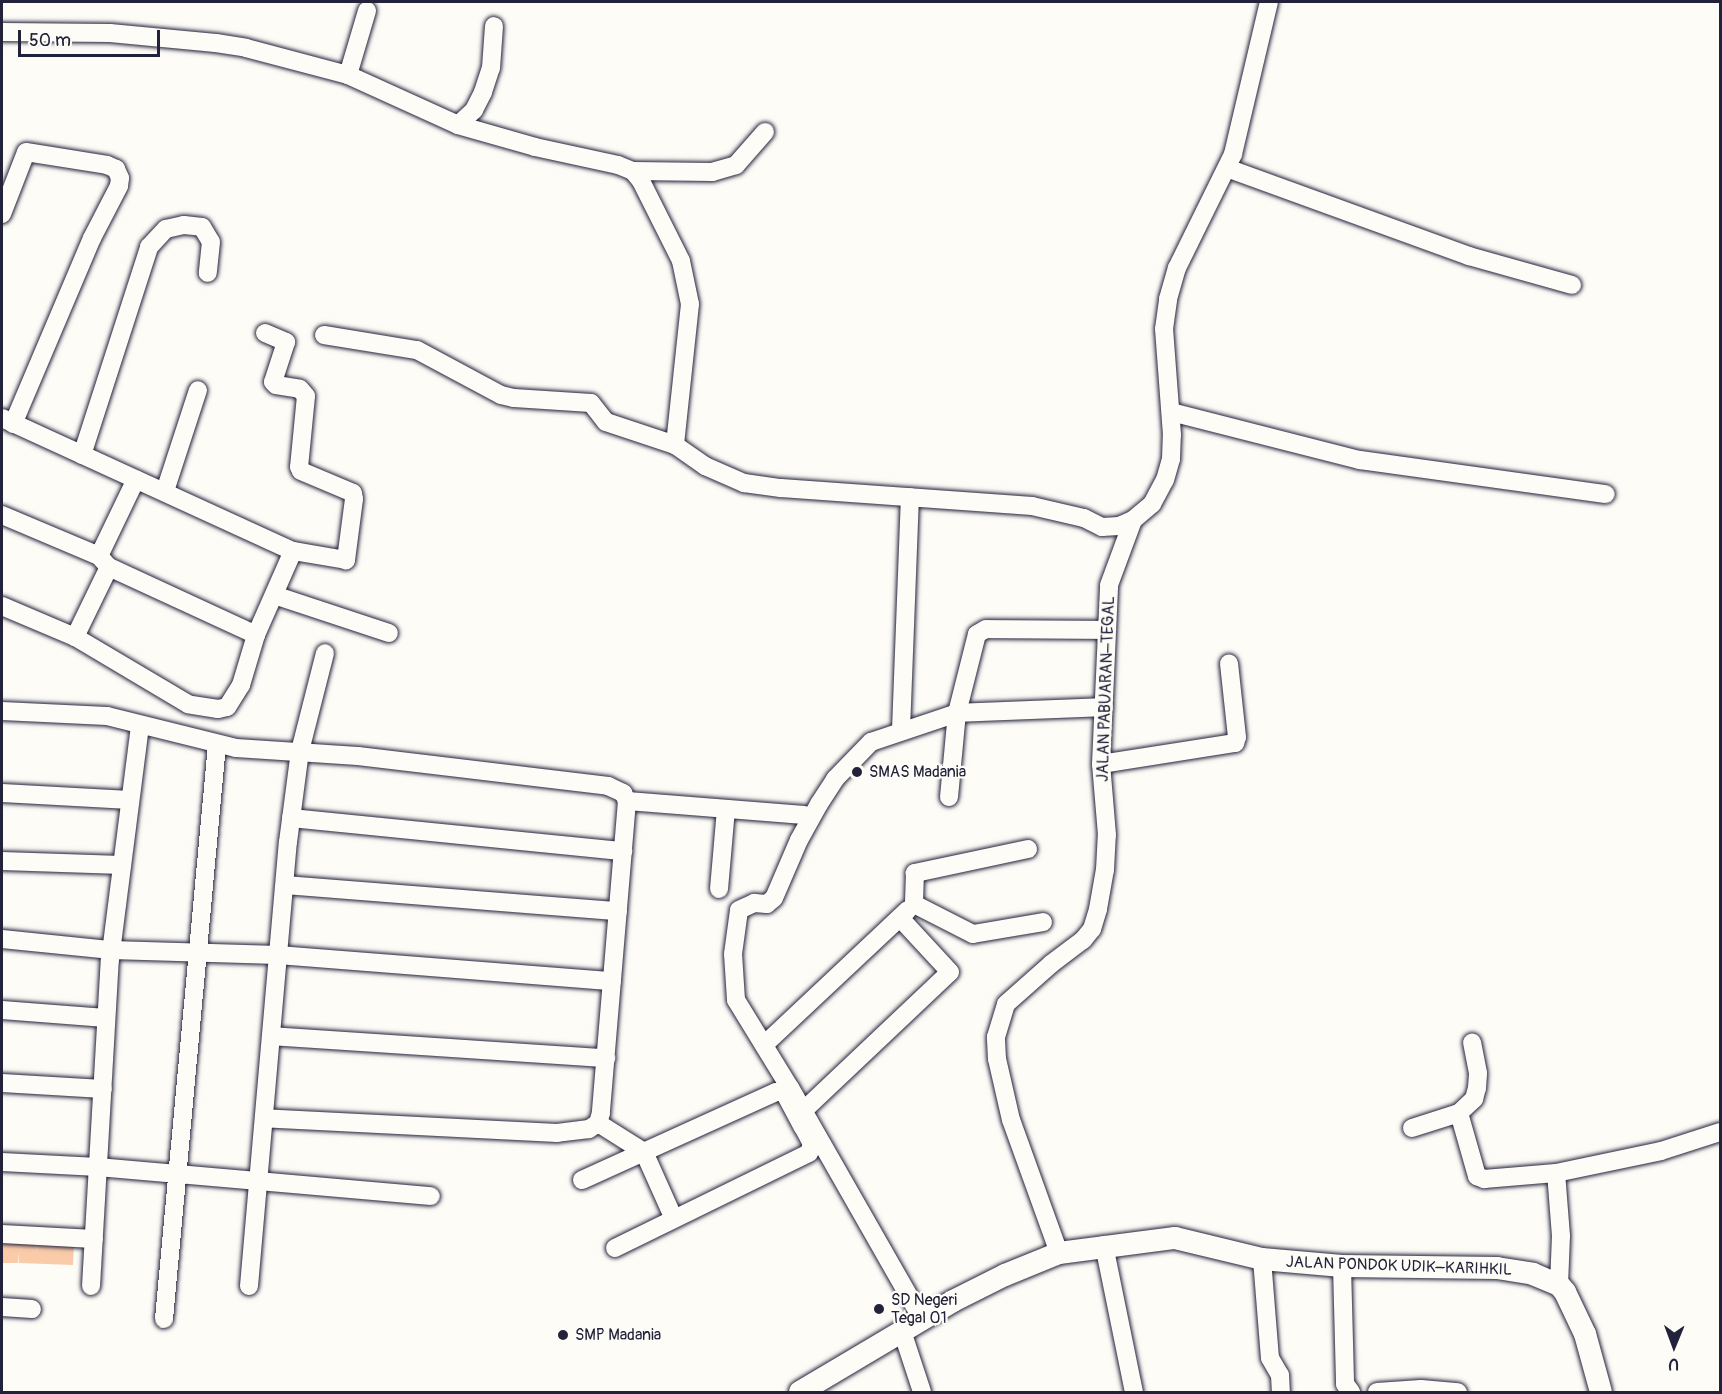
<!DOCTYPE html>
<html>
<head>
<meta charset="utf-8">
<style>
	body { margin:0 }
	#map { position:relative; width:1722px; height:1394px; overflow:hidden; background:#fdfcf7; font-family:Pangolin,sans-serif }
	div>[style] { position:absolute }
	.building>* { inset:0; background:#facba9 }
	.roads { filter:drop-shadow(0 0 2px #22223b) drop-shadow(0 0 2px #22223b) }
	.minor>* { height:18px; margin:-9px; padding:0 9px; transform-origin:9px; border-radius:9px; background:#fdfcf7 }
	.tertiary>* { height:22px; margin:-11px; padding:0 11px; transform-origin:11px; border-radius:11px; background:#fdfcf7 }
	.dots>* { width:16px; height:16px; translate:-50% -50%; box-sizing:border-box; border:3px solid #fdfcf7; border-radius:50% }
	span { translate:-50% -50%; white-space:nowrap; text-align:center; line-height:1.15; -webkit-text-stroke:4.5px #fdfcf7; paint-order:stroke }
	.street-label { font-size:16px; color:#22223b }
	.poi-label { font-size:16px; color:#22223b }
	.left { translate:0 -50%; text-align:left }
	.frame { position:absolute; inset:0; border:3px solid #22223b; pointer-events:none }
	.north { position:absolute; left:1644px; top:1316px; width:60px; height:60px; -webkit-text-stroke:4px #fdfcf7; paint-order:stroke; rotate:181deg; font-size:16px; font-weight:700; line-height:24px; text-align:center; color:#22223b }
	.north::after { content:''; display:block; margin:auto; width:21px; height:27px; background:#22223b; clip-path:polygon(50% 0,100% 100%,50% 72%,0 100%) }
	.scale { position:absolute; left:18px; top:30px; width:142px; height:27px; box-sizing:border-box; border:3px solid #22223b; border-top:0; padding-left:8px; font-size:18px; line-height:21px; white-space:nowrap; color:#22223b; -webkit-text-stroke:4px #fdfcf7; paint-order:stroke }
</style>
</head>
<body>
<div id="map">
	<div class="building">
		<i style="clip-path:polygon(2px 1241px,36px 1242px,36px 1252px,37px 1242px,74px 1244px,73px 1265px,19px 1263px,19px 1253px,18px 1263px,2px 1263px)"></i>
	</div>
	<div class="roads">
		<div class="minor">
			<i style="left:2px;top:32px;width:108px;rotate:0.5deg"></i>
			<i style="left:110px;top:33px;width:106px;rotate:5.4deg"></i>
			<i style="left:216px;top:43px;width:30px;rotate:9deg"></i>
			<i style="left:246px;top:48px;width:106px;rotate:14.8deg"></i>
			<i style="left:348px;top:75px;width:121px;rotate:24.4deg"></i>
			<i style="left:458px;top:125px;width:80px;rotate:15.9deg"></i>
			<i style="left:535px;top:147px;width:85px;rotate:12.2deg"></i>
			<i style="left:618px;top:165px;width:16px;rotate:22deg"></i>
			<i style="left:633px;top:171px;width:13px;rotate:51deg"></i>
			<i style="left:641px;top:181px;width:89px;rotate:63.4deg"></i>
			<i style="left:681px;top:261px;width:44px;rotate:78.2deg"></i>
			<i style="left:690px;top:304px;width:142px;rotate:96.1deg"></i>
			<i style="left:675px;top:445px;width:37px;rotate:35deg"></i>
			<i style="left:705px;top:466px;width:43px;rotate:23.6deg"></i>
			<i style="left:744px;top:483px;width:37px;rotate:8deg"></i>
			<i style="left:781px;top:488px;width:252px;rotate:4.1deg"></i>
			<i style="left:1032px;top:506px;width:53px;rotate:13deg"></i>
			<i style="left:1084px;top:518px;width:20px;rotate:27deg"></i>
			<i style="left:1102px;top:527px;width:17px;rotate:-3deg"></i>
			<i style="left:1119px;top:526px;width:15px;rotate:-23deg"></i>
			<i style="left:348px;top:75px;width:67px;rotate:-73.5deg"></i>
			<i style="left:458px;top:125px;width:22px;rotate:-43deg"></i>
			<i style="left:474px;top:110px;width:20px;rotate:-63deg"></i>
			<i style="left:483px;top:92px;width:25px;rotate:-72deg"></i>
			<i style="left:491px;top:68px;width:42px;rotate:-85.9deg"></i>
			<i style="left:1227px;top:168px;width:258px;rotate:20deg"></i>
			<i style="left:1469px;top:256px;width:107px;rotate:15.7deg"></i>
			<i style="left:633px;top:171px;width:79px;rotate:0.7deg"></i>
			<i style="left:712px;top:172px;width:25px;rotate:-16deg"></i>
			<i style="left:736px;top:165px;width:44px;rotate:-48.7deg"></i>
			<i style="left:2px;top:214px;width:66px;rotate:-68.8deg"></i>
			<i style="left:26px;top:152px;width:82px;rotate:9.1deg"></i>
			<i style="left:107px;top:165px;width:10px;rotate:24deg"></i>
			<i style="left:116px;top:169px;width:10px;rotate:66deg"></i>
			<i style="left:120px;top:178px;width:8px;rotate:97deg"></i>
			<i style="left:119px;top:186px;width:59px;rotate:117.4deg"></i>
			<i style="left:92px;top:238px;width:202px;rotate:113deg"></i>
			<i style="left:265px;top:333px;width:23px;rotate:23deg"></i>
			<i style="left:286px;top:342px;width:42px;rotate:108deg"></i>
			<i style="left:273px;top:382px;width:4px;rotate:45deg"></i>
			<i style="left:276px;top:385px;width:24px;rotate:9deg"></i>
			<i style="left:300px;top:389px;width:9px;rotate:49deg"></i>
			<i style="left:306px;top:396px;width:71px;rotate:95.6deg"></i>
			<i style="left:299px;top:467px;width:4px;rotate:63deg"></i>
			<i style="left:301px;top:471px;width:56px;rotate:22.9deg"></i>
			<i style="left:353px;top:493px;width:6px;rotate:81deg"></i>
			<i style="left:354px;top:499px;width:62px;rotate:97.5deg"></i>
			<i style="left:346px;top:560px;width:54px;rotate:-170.4deg"></i>
			<i style="left:324px;top:335px;width:94px;rotate:9.2deg"></i>
			<i style="left:417px;top:350px;width:95px;rotate:28.2deg"></i>
			<i style="left:501px;top:395px;width:13px;rotate:13deg"></i>
			<i style="left:514px;top:398px;width:77px;rotate:3.7deg"></i>
			<i style="left:591px;top:403px;width:24px;rotate:52deg"></i>
			<i style="left:606px;top:422px;width:73px;rotate:18.4deg"></i>
			<i style="left:1171px;top:412px;width:195px;rotate:14.3deg"></i>
			<i style="left:1360px;top:460px;width:248px;rotate:7.9deg"></i>
			<i style="left:2px;top:418px;width:320px;rotate:24.6deg"></i>
			<i style="left:293px;top:551px;width:92px;rotate:113.8deg"></i>
			<i style="left:256px;top:635px;width:52px;rotate:106.7deg"></i>
			<i style="left:241px;top:685px;width:26px;rotate:122deg"></i>
			<i style="left:227px;top:707px;width:9px;rotate:167deg"></i>
			<i style="left:218px;top:709px;width:30px;rotate:-171deg"></i>
			<i style="left:188px;top:704px;width:131px;rotate:-149.3deg"></i>
			<i style="left:75px;top:637px;width:79px;rotate:-157deg"></i>
			<i style="left:82px;top:455px;width:219px;rotate:-72.1deg"></i>
			<i style="left:149px;top:247px;width:25px;rotate:-47deg"></i>
			<i style="left:166px;top:229px;width:18px;rotate:-13deg"></i>
			<i style="left:184px;top:225px;width:18px;rotate:6deg"></i>
			<i style="left:202px;top:227px;width:17px;rotate:59deg"></i>
			<i style="left:211px;top:242px;width:31px;rotate:96deg"></i>
			<i style="left:165px;top:491px;width:106px;rotate:-71.9deg"></i>
			<i style="left:2px;top:515px;width:105px;rotate:22.9deg"></i>
			<i style="left:99px;top:556px;width:15px;rotate:48deg"></i>
			<i style="left:109px;top:567px;width:78px;rotate:115.9deg"></i>
			<i style="left:99px;top:556px;width:85px;rotate:-64.3deg"></i>
			<i style="left:109px;top:567px;width:162px;rotate:24.8deg"></i>
			<i style="left:274px;top:595px;width:121px;rotate:18.3deg"></i>
			<i style="left:2px;top:711px;width:105px;rotate:2.7deg"></i>
			<i style="left:107px;top:716px;width:133px;rotate:13.9deg"></i>
			<i style="left:236px;top:748px;width:122px;rotate:3.8deg"></i>
			<i style="left:358px;top:756px;width:252px;rotate:6.8deg"></i>
			<i style="left:608px;top:786px;width:17px;rotate:25deg"></i>
			<i style="left:623px;top:793px;width:9px;rotate:63deg"></i>
			<i style="left:627px;top:801px;width:313px;rotate:94.8deg"></i>
			<i style="left:601px;top:1113px;width:10px;rotate:107deg"></i>
			<i style="left:598px;top:1123px;width:11px;rotate:146deg"></i>
			<i style="left:589px;top:1129px;width:32px;rotate:173deg"></i>
			<i style="left:557px;top:1133px;width:293px;rotate:-177.1deg"></i>
			<i style="left:901px;top:730px;width:233px;rotate:-87.8deg"></i>
			<i style="left:1101px;top:764px;width:136px;rotate:-8.9deg"></i>
			<i style="left:1235px;top:743px;width:6px;rotate:-72deg"></i>
			<i style="left:1237px;top:737px;width:74px;rotate:-96.2deg"></i>
			<i style="left:2px;top:793px;width:128px;rotate:3.1deg"></i>
			<i style="left:949px;top:797px;width:84px;rotate:-84.6deg"></i>
			<i style="left:957px;top:713px;width:81px;rotate:-75.8deg"></i>
			<i style="left:977px;top:634px;width:10px;rotate:-29deg"></i>
			<i style="left:986px;top:629px;width:119px;rotate:0.5deg"></i>
			<i style="left:627px;top:801px;width:178px;rotate:4.5deg"></i>
			<i style="left:291px;top:818px;width:334px;rotate:5.7deg"></i>
			<i style="left:1028px;top:849px;width:116px;rotate:168deg"></i>
			<i style="left:915px;top:873px;width:31px;rotate:92deg"></i>
			<i style="left:914px;top:904px;width:66px;rotate:27deg"></i>
			<i style="left:973px;top:934px;width:71px;rotate:-9.7deg"></i>
			<i style="left:2px;top:861px;width:120px;rotate:1.9deg"></i>
			<i style="left:285px;top:885px;width:334px;rotate:4.5deg"></i>
			<i style="left:719px;top:889px;width:80px;rotate:-85deg"></i>
			<i style="left:2px;top:939px;width:110px;rotate:5.8deg"></i>
			<i style="left:111px;top:950px;width:167px;rotate:1.7deg"></i>
			<i style="left:278px;top:955px;width:335px;rotate:4.5deg"></i>
			<i style="left:2px;top:1010px;width:104px;rotate:4.4deg"></i>
			<i style="left:271px;top:1036px;width:336px;rotate:3.8deg"></i>
			<i style="left:764px;top:1045px;width:197px;rotate:-43.2deg"></i>
			<i style="left:2px;top:1083px;width:101px;rotate:3.4deg"></i>
			<i style="left:803px;top:1111px;width:202px;rotate:-43.4deg"></i>
			<i style="left:950px;top:972px;width:74px;rotate:-132.8deg"></i>
			<i style="left:1459px;top:1113px;width:21px;rotate:-43deg"></i>
			<i style="left:1474px;top:1099px;width:11px;rotate:-75deg"></i>
			<i style="left:1477px;top:1088px;width:15px;rotate:-86deg"></i>
			<i style="left:1478px;top:1073px;width:31px;rotate:-101deg"></i>
			<i style="left:598px;top:1123px;width:54px;rotate:32.2deg"></i>
			<i style="left:644px;top:1152px;width:73px;rotate:65.9deg"></i>
			<i style="left:1412px;top:1128px;width:49px;rotate:-17.7deg"></i>
			<i style="left:1459px;top:1113px;width:66px;rotate:74.1deg"></i>
			<i style="left:1477px;top:1176px;width:8px;rotate:23deg"></i>
			<i style="left:1484px;top:1179px;width:72px;rotate:-4.8deg"></i>
			<i style="left:2px;top:1162px;width:96px;rotate:3deg"></i>
			<i style="left:98px;top:1167px;width:334px;rotate:5deg"></i>
			<i style="left:582px;top:1180px;width:213px;rotate:-24.4deg"></i>
			<i style="left:776px;top:1092px;width:8px"></i>
			<i style="left:784px;top:1092px;width:40px;rotate:62deg"></i>
			<i style="left:803px;top:1127px;width:19px;rotate:62deg"></i>
			<i style="left:812px;top:1144px;width:9px;rotate:108deg"></i>
			<i style="left:809px;top:1153px;width:216px;rotate:153.9deg"></i>
			<i style="left:2px;top:1234px;width:92px;rotate:3.1deg"></i>
			<i style="left:1104px;top:1245px;width:150px;rotate:78.5deg"></i>
			<i style="left:1059px;top:1253px;width:141px;rotate:-109.8deg"></i>
			<i style="left:1011px;top:1120px;width:63px;rotate:-102.9deg"></i>
			<i style="left:997px;top:1059px;width:22px;rotate:-93deg"></i>
			<i style="left:996px;top:1037px;width:34px;rotate:-73deg"></i>
			<i style="left:1006px;top:1004px;width:60px;rotate:-41.6deg"></i>
			<i style="left:1051px;top:964px;width:40px;rotate:-37deg"></i>
			<i style="left:1083px;top:940px;width:14px;rotate:-51deg"></i>
			<i style="left:1092px;top:929px;width:21px;rotate:-73deg"></i>
			<i style="left:1098px;top:909px;width:40px;rotate:-80deg"></i>
			<i style="left:1105px;top:870px;width:35px;rotate:-87deg"></i>
			<i style="left:1107px;top:835px;width:71px;rotate:-94.8deg"></i>
			<i style="left:1101px;top:764px;width:179px;rotate:-87.4deg"></i>
			<i style="left:1109px;top:585px;width:69px;rotate:-69.7deg"></i>
			<i style="left:1133px;top:520px;width:25px;rotate:-40deg"></i>
			<i style="left:1152px;top:504px;width:27px;rotate:-62deg"></i>
			<i style="left:1165px;top:480px;width:22px;rotate:-74deg"></i>
			<i style="left:1171px;top:459px;width:24px;rotate:-88deg"></i>
			<i style="left:1172px;top:435px;width:106px;rotate:-94.3deg"></i>
			<i style="left:1164px;top:329px;width:30px;rotate:-82deg"></i>
			<i style="left:1168px;top:299px;width:32px;rotate:-74deg"></i>
			<i style="left:1177px;top:268px;width:127px;rotate:-63.8deg"></i>
			<i style="left:1233px;top:154px;width:156px;rotate:-76.7deg"></i>
			<i style="left:1262px;top:1259px;width:99px;rotate:85.4deg"></i>
			<i style="left:1270px;top:1358px;width:20px;rotate:60deg"></i>
			<i style="left:1280px;top:1375px;width:17px;rotate:87deg"></i>
			<i style="left:1342px;top:1266px;width:118px;rotate:88.5deg"></i>
			<i style="left:1345px;top:1384px;width:10px;rotate:53deg"></i>
			<i style="left:1559px;top:1285px;width:49px;rotate:-87.7deg"></i>
			<i style="left:1561px;top:1236px;width:63px;rotate:-94.5deg"></i>
			<i style="left:1556px;top:1173px;width:107px;rotate:-11.8deg"></i>
			<i style="left:1661px;top:1151px;width:62px;rotate:-17.9deg"></i>
			<i style="left:91px;top:1286px;width:327px;rotate:-86.7deg"></i>
			<i style="left:110px;top:960px;width:236px;rotate:-82.7deg"></i>
			<i style="left:249px;top:1286px;width:446px;rotate:-85deg"></i>
			<i style="left:288px;top:842px;width:92px;rotate:-82.5deg"></i>
			<i style="left:300px;top:751px;width:101px;rotate:-75.7deg"></i>
			<i style="left:2px;top:1307px;width:30px;rotate:4deg"></i>
			<i style="left:164px;top:1319px;width:577px;rotate:-84.73deg"></i>
			<i style="left:922px;top:1319px;width:266px;rotate:-119.7deg"></i>
			<i style="left:790px;top:1088px;width:103px;rotate:-121.5deg"></i>
			<i style="left:736px;top:1000px;width:46px;rotate:-93.7deg"></i>
			<i style="left:733px;top:954px;width:44px;rotate:-82.2deg"></i>
			<i style="left:739px;top:910px;width:17px;rotate:-25deg"></i>
			<i style="left:754px;top:903px;width:13px;rotate:4deg"></i>
			<i style="left:767px;top:904px;width:9px;rotate:-41deg"></i>
			<i style="left:774px;top:898px;width:63px;rotate:-66.7deg"></i>
			<i style="left:799px;top:840px;width:41px;rotate:-60.9deg"></i>
			<i style="left:819px;top:804px;width:30px;rotate:-57deg"></i>
			<i style="left:835px;top:779px;width:52px;rotate:-45.8deg"></i>
			<i style="left:871px;top:742px;width:91px;rotate:-18.6deg"></i>
			<i style="left:957px;top:713px;width:147px;rotate:-2.3deg"></i>
			<i style="left:902px;top:1331px;width:64px;rotate:71.8deg"></i>
			<i style="left:1377px;top:1392px;width:44px;rotate:-3.9deg"></i>
			<i style="left:1421px;top:1389px;width:37px;rotate:5deg"></i>
		</div>
		<div class="tertiary">
			<i style="left:800px;top:1392px;width:178px;rotate:-30.7deg"></i>
			<i style="left:953px;top:1301px;width:58px;rotate:-26.6deg"></i>
			<i style="left:1005px;top:1275px;width:58px;rotate:-22.2deg"></i>
			<i style="left:1059px;top:1253px;width:117px;rotate:-7.4deg"></i>
			<i style="left:1175px;top:1238px;width:89px;rotate:13.6deg"></i>
			<i style="left:1262px;top:1259px;width:80px;rotate:5deg"></i>
			<i style="left:1342px;top:1266px;width:155px;rotate:0.7deg"></i>
			<i style="left:1497px;top:1268px;width:36px;rotate:9deg"></i>
			<i style="left:1533px;top:1274px;width:28px;rotate:23deg"></i>
			<i style="left:1559px;top:1285px;width:9px;rotate:49deg"></i>
			<i style="left:1565px;top:1292px;width:47px;rotate:64.5deg"></i>
			<i style="left:1585px;top:1334px;width:60px;rotate:74.6deg"></i>
		</div>
	</div>
	<div class="dots">
		<i style="left:857px;top:772px;background:#22223b"></i>
		<i style="left:879px;top:1309px;background:#22223b"></i>
		<i style="left:563px;top:1335px;background:#22223b"></i>
	</div>
	<div class="street-label">
		<span style="left:1106px;top:689px;rotate:-88deg">JALAN PABUARAN–TEGAL</span>
		<span style="left:1399px;top:1266px;rotate:2deg">JALAN PONDOK UDIK–KARIHKIL</span>
	</div>
	<div class="poi-label">
		<span class="left" style="left:869px;top:772px">SMAS Madania</span>
		<span class="left" style="left:891px;top:1309px">SD Negeri<br>Tegal 01</span>
		<span class="left" style="left:575px;top:1335px">SMP Madania</span>
	</div>
	<div class="frame"></div>
	<div class="north">U</div>
	<div class="scale">50 m</div>
</div>
</body>
</html>
